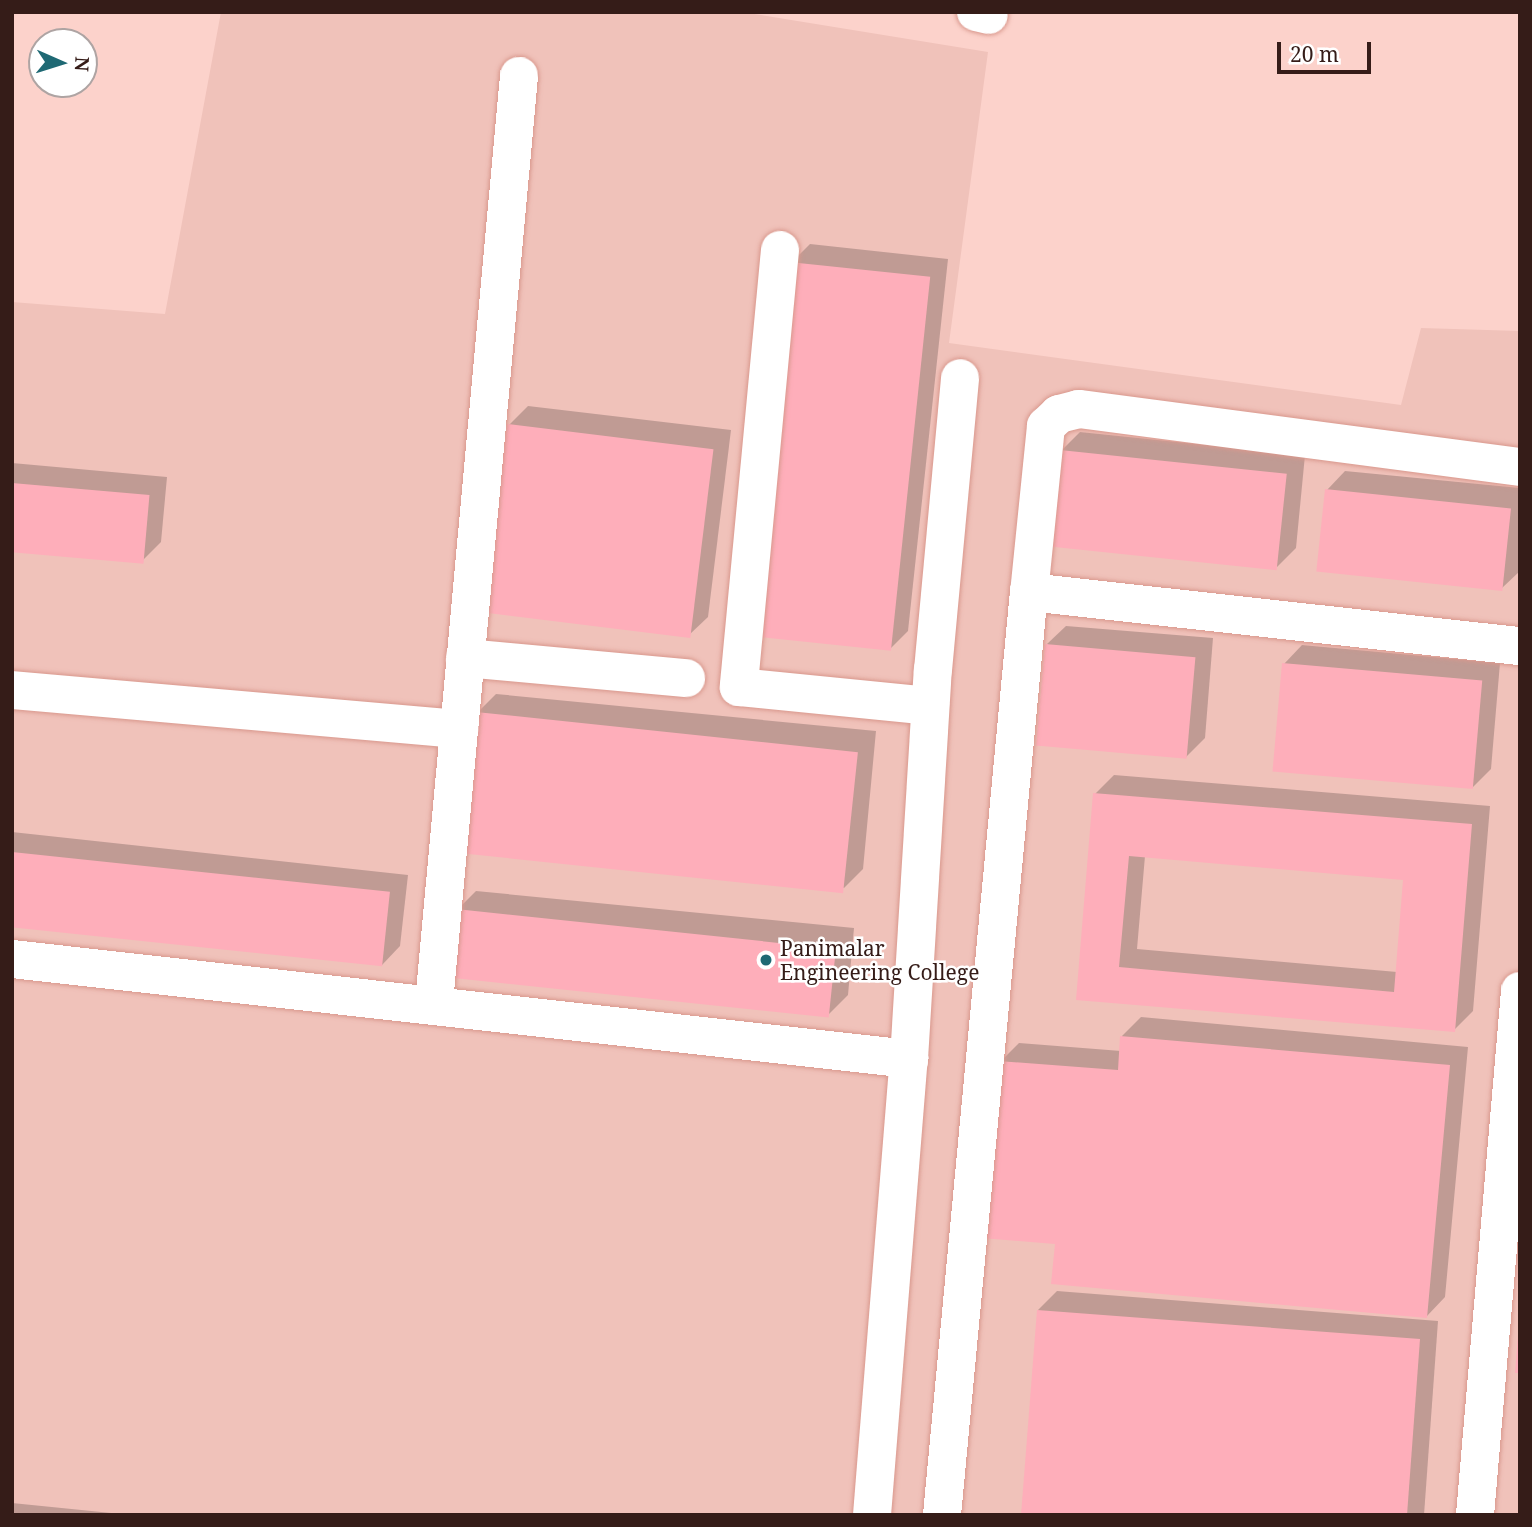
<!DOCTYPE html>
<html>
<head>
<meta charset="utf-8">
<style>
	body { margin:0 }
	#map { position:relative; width:1532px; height:1527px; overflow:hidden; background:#fcd2cb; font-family:"Noto Serif",serif }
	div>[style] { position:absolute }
	.built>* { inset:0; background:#f0c2ba }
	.shadow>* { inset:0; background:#0003 }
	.building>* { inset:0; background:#feaeba; transform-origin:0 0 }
	.roads { filter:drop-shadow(0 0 2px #d9988d) drop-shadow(0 0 2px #d9988d) }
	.minor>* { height:38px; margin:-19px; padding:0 19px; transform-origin:19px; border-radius:19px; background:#fff }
	.dots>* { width:19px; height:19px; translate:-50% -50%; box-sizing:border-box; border:4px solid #fff; border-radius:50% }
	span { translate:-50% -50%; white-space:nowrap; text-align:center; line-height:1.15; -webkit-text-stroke:5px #fff; paint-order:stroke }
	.poi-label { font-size:21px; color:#351c18 }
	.left { translate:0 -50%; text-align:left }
	.frame { position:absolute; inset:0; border:14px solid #351c18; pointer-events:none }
	.north { position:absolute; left:28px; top:28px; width:70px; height:70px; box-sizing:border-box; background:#fff; border:2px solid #aea4a3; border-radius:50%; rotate:93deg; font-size:19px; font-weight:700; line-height:28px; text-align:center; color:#351c18 }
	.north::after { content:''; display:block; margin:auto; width:24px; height:32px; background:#1f6974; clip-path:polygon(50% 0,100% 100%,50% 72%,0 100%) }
	.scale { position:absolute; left:1277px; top:42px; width:94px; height:32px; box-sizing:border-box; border:4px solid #351c18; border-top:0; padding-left:9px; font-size:21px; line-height:24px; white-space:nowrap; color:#351c18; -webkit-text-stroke:5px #fff; paint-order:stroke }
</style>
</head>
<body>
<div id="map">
	<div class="built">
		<i style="clip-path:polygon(221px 12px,742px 12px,988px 52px,949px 343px,1401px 405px,1421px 328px,1520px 331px,1520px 1515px,12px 1515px,12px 302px,165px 314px)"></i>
	</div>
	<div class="shadow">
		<i style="clip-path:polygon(810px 244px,948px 259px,908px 631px,889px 650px,791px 263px)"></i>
		<i style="clip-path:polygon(528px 406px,731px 430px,708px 617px,689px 635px,509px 425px)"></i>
		<i style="clip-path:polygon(1080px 432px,1305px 455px,1296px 548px,1277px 567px,1061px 451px)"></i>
		<i style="clip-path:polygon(12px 463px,167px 477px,161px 542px,142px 561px,12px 550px)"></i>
		<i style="clip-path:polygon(1345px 471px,1520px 488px,1520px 571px,1502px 588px,1327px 490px)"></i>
		<i style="clip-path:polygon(1066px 626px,1213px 638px,1205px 738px,1186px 757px,1047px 644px)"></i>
		<i style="clip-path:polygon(1302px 645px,1500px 663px,1491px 769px,1472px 788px,1284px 664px)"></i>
		<i style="clip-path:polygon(496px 694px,876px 731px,863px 869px,844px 888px,477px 713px)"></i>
		<i style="clip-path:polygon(evenodd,1114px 775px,1490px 806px,1473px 1011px,1454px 1030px,1078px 999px,1095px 794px,1114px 775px,1145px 856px,1405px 879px,1397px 972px,1137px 949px,1145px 856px)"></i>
		<i style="clip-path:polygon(12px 832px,408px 875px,400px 946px,382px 965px,12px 925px)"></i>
		<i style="clip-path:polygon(476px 891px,854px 928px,848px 995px,829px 1014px,458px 909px)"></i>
		<i style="clip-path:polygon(1141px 1017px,1468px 1047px,1445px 1297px,1427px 1316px,1057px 1242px,1000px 1062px,1019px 1043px,1121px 1051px,1122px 1036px)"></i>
		<i style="clip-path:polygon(1057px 1291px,1438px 1321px,1424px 1515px,1023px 1515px,1038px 1310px)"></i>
		<i style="clip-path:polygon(12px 1503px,131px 1515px,12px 1515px)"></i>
	</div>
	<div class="building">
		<i style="left:789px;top:262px;width:142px;height:376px;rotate:6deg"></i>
		<i style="left:507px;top:424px;width:208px;height:190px;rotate:7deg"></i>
		<i style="left:1060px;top:450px;width:228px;height:97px;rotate:6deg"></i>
		<i style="left:12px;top:483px;width:138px;height:69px;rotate:5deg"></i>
		<i style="left:1325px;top:489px;width:187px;height:83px;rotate:6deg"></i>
		<i style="left:1045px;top:644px;width:151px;height:102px;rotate:5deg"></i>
		<i style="left:1282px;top:663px;width:201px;height:109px;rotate:5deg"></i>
		<i style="left:476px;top:712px;width:384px;height:142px;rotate:6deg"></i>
		<i style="clip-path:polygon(evenodd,1093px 793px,1472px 824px,1455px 1032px,1076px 1000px,1093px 793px,1129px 856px,1403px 880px,1394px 992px,1119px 967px,1129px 856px)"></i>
		<i style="left:12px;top:852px;width:380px;height:75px;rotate:6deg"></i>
		<i style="left:456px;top:909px;width:382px;height:69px;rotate:6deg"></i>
		<i style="clip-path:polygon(1120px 1036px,1450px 1065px,1427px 1318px,1051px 1284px,1055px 1244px,982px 1238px,998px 1061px,1118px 1070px)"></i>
		<i style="clip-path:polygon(1037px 1310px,1420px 1339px,1407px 1515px,1021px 1515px)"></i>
		<i style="clip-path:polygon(1518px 1335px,1520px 1335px,1520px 1373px,1515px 1373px)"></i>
	</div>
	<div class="roads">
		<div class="minor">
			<i style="left:976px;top:12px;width:13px;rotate:13deg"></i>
			<i style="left:780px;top:250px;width:439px;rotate:95.4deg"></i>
			<i style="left:739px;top:687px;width:192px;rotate:5.7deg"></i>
			<i style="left:1520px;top:467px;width:445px;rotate:-172.5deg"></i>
			<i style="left:1079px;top:409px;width:21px;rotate:166deg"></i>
			<i style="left:1059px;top:414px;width:18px;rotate:137deg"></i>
			<i style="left:1046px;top:426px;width:167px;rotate:95.8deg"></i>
			<i style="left:1029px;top:592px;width:494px;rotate:6.3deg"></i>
			<i style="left:465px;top:658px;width:222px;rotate:5.2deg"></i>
			<i style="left:12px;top:690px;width:449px;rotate:5deg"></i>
			<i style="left:12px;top:959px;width:903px;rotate:6.36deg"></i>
			<i style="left:434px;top:1003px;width:931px;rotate:-84.76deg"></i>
			<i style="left:872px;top:1515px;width:457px;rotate:-85.4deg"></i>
			<i style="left:909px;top:1059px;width:390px;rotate:-86.5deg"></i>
			<i style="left:933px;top:670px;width:293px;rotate:-84.7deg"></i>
			<i style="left:942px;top:1515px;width:927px;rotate:-84.62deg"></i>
			<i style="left:1475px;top:1515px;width:526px;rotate:-85.09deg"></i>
		</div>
	</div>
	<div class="dots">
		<i style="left:766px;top:960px;background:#1f6974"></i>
	</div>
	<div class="poi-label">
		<span class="left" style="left:780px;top:960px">Panimalar<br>Engineering College</span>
	</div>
	<div class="frame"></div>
	<div class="north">N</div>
	<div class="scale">20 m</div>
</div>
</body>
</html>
